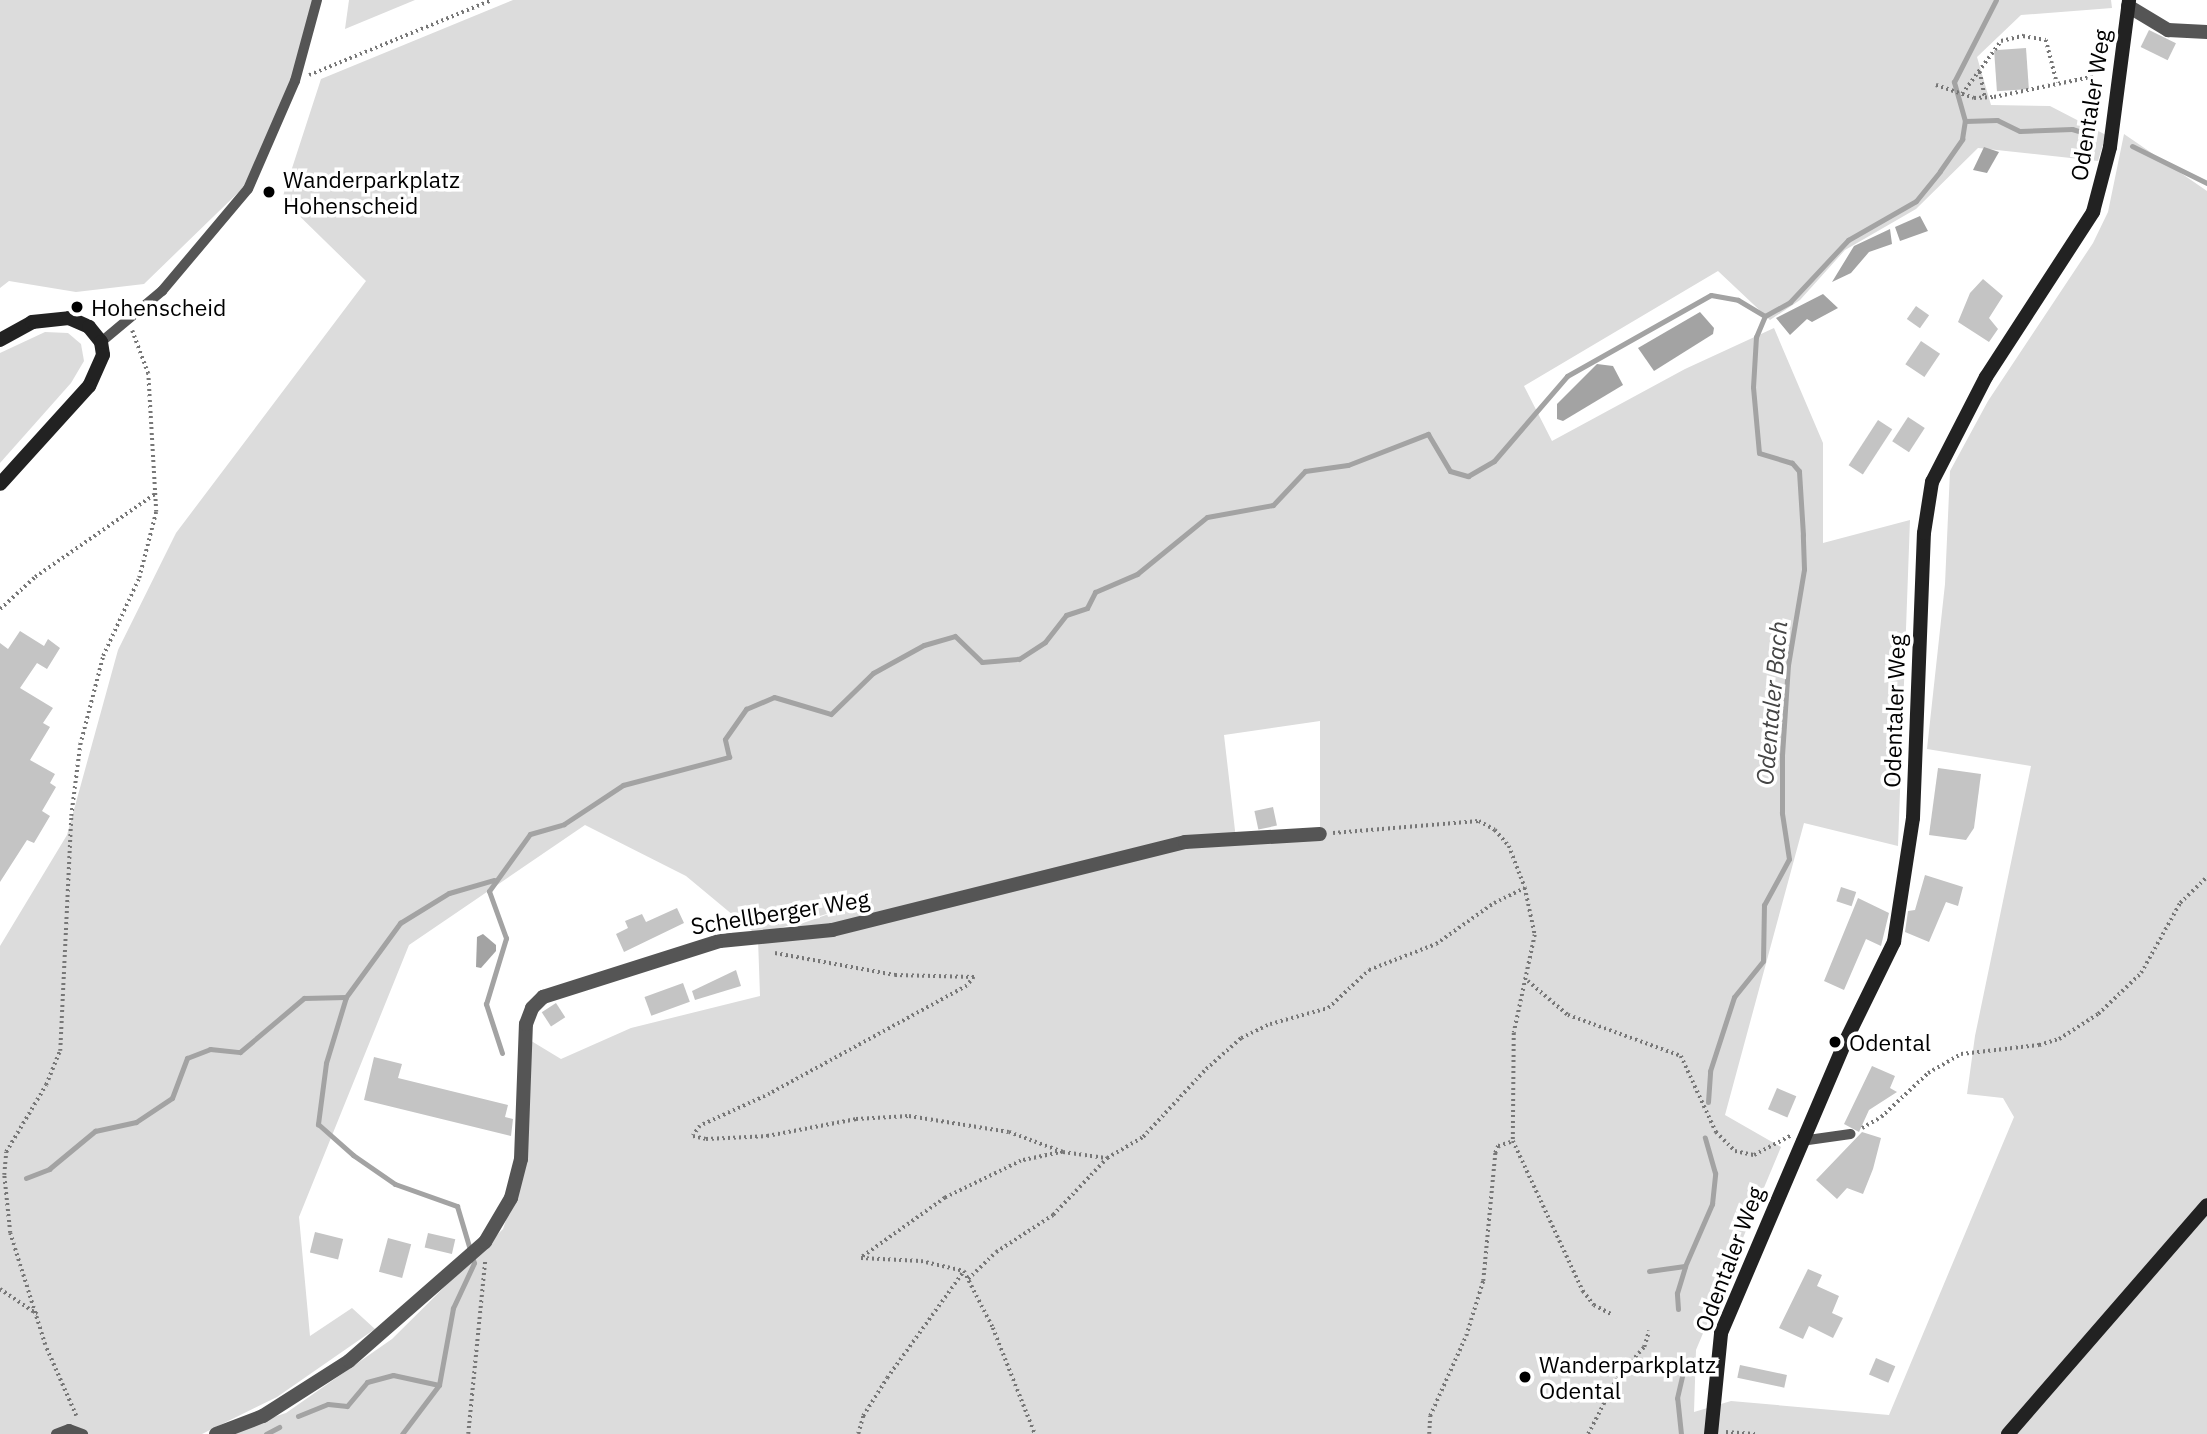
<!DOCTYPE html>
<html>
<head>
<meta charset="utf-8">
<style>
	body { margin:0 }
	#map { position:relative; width:2207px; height:1434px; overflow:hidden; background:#fff; font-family:"IBM Plex Sans",sans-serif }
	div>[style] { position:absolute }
	.green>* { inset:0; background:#dcdcdc }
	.water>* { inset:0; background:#a3a3a3 }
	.stream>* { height:5px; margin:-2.5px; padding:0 2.5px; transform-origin:2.5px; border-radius:2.5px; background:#a3a3a3 }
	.building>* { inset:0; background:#c4c4c4; transform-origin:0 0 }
	.path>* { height:3.5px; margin-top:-1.75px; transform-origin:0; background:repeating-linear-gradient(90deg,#777 0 2px,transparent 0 5.5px) }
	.lane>* { height:10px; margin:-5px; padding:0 5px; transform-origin:5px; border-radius:5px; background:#555 }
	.street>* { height:14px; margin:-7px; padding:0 7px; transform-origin:7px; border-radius:7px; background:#555 }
	.secondary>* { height:14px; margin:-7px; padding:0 7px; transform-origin:7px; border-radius:7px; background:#222 }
	.dots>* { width:19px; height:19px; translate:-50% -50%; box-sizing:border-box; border:4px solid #fff; border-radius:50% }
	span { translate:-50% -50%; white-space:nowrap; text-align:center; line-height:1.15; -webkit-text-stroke:7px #fff; paint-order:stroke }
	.street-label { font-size:23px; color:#000 }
	.poi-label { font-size:23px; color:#000 }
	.left { translate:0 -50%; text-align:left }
	.water-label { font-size:24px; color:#444; font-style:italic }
</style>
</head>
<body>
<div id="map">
	<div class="green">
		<i style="clip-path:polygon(0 0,315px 0,299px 68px,248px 183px,144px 284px,76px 292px,9px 281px,0 288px)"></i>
		<i style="clip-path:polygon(349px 0,415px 0,345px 29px)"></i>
		<i style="clip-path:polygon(evenodd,513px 0,2111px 0,2112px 8px,2021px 15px,1977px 57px,1991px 105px,2050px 106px,2106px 135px,2098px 161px,1978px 148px,1916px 209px,1845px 250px,1800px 300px,1770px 320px,1718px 271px,1524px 386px,1552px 441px,1685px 369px,1774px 328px,1823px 443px,1823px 543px,1910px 520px,1898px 846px,1804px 823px,1725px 1115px,1781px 1147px,1696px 1350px,1694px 1412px,1731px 1401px,1889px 1415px,2014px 1117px,2003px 1098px,1967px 1094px,1975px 1036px,2031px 766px,1927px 749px,1945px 584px,1950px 471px,1988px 401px,2093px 243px,2108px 212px,2124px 134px,2207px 191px,2207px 1434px,221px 1434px,286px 1413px,392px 1339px,503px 1229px,526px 1159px,528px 1039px,561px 1059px,631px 1028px,760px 996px,758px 939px,843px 909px,757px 935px,686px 876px,585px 825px,409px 945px,299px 1217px,310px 1336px,352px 1308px,375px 1329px,277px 1397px,202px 1434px,0 1434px,0 946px,67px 835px,118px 650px,176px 533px,366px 281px,282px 199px,321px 79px,513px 0,1320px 721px,1320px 834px,1236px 839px,1224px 735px,1320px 721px)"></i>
		<i style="clip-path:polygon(45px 332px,68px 333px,81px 344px,84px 361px,71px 383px,0 463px,0 353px)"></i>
	</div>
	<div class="water">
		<i style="clip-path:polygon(1984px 147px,1999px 152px,1987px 173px,1973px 170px)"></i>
		<i style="clip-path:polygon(1920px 216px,1928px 231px,1900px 241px,1895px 227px)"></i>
		<i style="clip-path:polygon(1890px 229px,1892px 244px,1869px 252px,1851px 273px,1832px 282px,1854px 246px)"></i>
		<i style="clip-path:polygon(1823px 294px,1838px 308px,1812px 322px,1807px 319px,1790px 335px,1776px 318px)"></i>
		<i style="clip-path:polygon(1700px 312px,1714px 328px,1713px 334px,1654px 371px,1638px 348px)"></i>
		<i style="clip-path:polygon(1597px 364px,1613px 366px,1623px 385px,1563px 421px,1557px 419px,1557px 404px)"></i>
		<i style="clip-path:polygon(483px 934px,496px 945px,496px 951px,481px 968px,476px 967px,477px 937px)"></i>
	</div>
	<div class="stream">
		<i style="left:1965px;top:121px;width:32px;rotate:-2deg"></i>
		<i style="left:1997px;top:120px;width:25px;rotate:26deg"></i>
		<i style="left:2020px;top:131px;width:52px;rotate:-2.2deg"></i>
		<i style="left:2072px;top:129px;width:14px;rotate:17deg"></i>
		<i style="left:2132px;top:146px;width:84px;rotate:26.3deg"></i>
		<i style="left:346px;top:997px;width:69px;rotate:106.9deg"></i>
		<i style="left:326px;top:1063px;width:62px;rotate:97.5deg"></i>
		<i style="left:318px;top:1124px;width:47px;rotate:41.5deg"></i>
		<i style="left:353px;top:1155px;width:51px;rotate:34.6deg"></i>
		<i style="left:395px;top:1184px;width:66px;rotate:19.5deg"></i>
		<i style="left:457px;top:1206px;width:59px;rotate:73.4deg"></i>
		<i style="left:474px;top:1263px;width:50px;rotate:115deg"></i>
		<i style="left:453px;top:1308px;width:78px;rotate:100.3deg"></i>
		<i style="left:439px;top:1385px;width:61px;rotate:127.1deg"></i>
		<i style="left:502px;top:1053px;width:52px;rotate:-108.1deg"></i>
		<i style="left:486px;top:1004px;width:69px;rotate:-73.1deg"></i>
		<i style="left:506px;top:938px;width:50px;rotate:-109.9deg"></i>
		<i style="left:489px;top:891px;width:70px;rotate:-54.3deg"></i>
		<i style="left:530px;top:834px;width:35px;rotate:-16deg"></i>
		<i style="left:564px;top:824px;width:71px;rotate:-33.5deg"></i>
		<i style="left:623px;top:785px;width:110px;rotate:-14.8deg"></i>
		<i style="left:729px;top:757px;width:18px;rotate:-103deg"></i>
		<i style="left:725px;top:739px;width:37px;rotate:-55deg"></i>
		<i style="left:746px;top:709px;width:30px;rotate:-23deg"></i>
		<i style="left:774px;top:697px;width:59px;rotate:16.6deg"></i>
		<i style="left:831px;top:714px;width:59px;rotate:-44.3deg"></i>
		<i style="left:873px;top:673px;width:58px;rotate:-28.8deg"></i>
		<i style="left:924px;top:645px;width:32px;rotate:-16deg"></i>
		<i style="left:955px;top:636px;width:37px;rotate:44deg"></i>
		<i style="left:982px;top:662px;width:37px;rotate:-5deg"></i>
		<i style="left:1019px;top:659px;width:31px;rotate:-33deg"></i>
		<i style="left:1045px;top:642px;width:34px;rotate:-52deg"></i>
		<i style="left:1066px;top:615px;width:22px;rotate:-18deg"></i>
		<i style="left:1087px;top:608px;width:18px;rotate:-63deg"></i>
		<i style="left:1095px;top:592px;width:46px;rotate:-23.2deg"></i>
		<i style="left:1137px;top:574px;width:90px;rotate:-39.2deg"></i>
		<i style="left:1207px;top:517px;width:67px;rotate:-10.3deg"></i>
		<i style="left:1273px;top:505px;width:47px;rotate:-46.7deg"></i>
		<i style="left:1305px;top:471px;width:43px;rotate:-7.9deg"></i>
		<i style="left:1348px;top:465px;width:86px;rotate:-21.2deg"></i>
		<i style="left:1428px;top:434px;width:43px;rotate:59.3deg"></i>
		<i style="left:1450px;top:471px;width:19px;rotate:16deg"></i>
		<i style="left:1468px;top:476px;width:30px;rotate:-30deg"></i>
		<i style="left:1494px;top:461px;width:112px;rotate:-49.3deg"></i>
		<i style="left:1567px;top:376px;width:165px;rotate:-29.4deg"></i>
		<i style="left:1711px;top:295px;width:27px;rotate:10deg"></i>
		<i style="left:1738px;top:300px;width:31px;rotate:31deg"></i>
		<i style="left:1765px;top:316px;width:29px;rotate:-29deg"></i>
		<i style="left:1790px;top:302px;width:85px;rotate:-46.9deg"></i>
		<i style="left:1848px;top:240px;width:78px;rotate:-29.8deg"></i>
		<i style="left:1916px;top:201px;width:38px;rotate:-51deg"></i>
		<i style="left:1940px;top:171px;width:39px;rotate:-55deg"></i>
		<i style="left:1962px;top:139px;width:18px;rotate:-81deg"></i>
		<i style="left:1965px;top:121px;width:41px;rotate:-105.8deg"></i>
		<i style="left:1954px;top:82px;width:92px;rotate:-62.9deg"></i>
		<i style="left:1708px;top:1102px;width:31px;rotate:-86deg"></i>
		<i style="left:1710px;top:1071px;width:78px;rotate:-72deg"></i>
		<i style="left:1734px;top:997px;width:46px;rotate:-51.1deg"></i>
		<i style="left:1763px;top:961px;width:56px;rotate:-89deg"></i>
		<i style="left:1764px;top:905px;width:52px;rotate:-61.5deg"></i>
		<i style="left:1789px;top:859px;width:47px;rotate:-98.7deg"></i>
		<i style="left:1782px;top:813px;width:58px;rotate:-90deg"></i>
		<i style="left:1782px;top:755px;width:90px;rotate:-86.2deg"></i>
		<i style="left:1788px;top:665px;width:97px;rotate:-80.5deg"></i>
		<i style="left:1804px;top:569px;width:34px;rotate:-92deg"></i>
		<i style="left:1803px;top:535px;width:64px;rotate:-93.6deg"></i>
		<i style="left:1799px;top:471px;width:11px;rotate:-131deg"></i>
		<i style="left:1792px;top:463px;width:34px;rotate:-163deg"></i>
		<i style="left:1759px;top:453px;width:66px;rotate:-95.2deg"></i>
		<i style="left:1753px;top:387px;width:50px;rotate:-86.6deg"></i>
		<i style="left:1756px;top:337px;width:23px;rotate:-67deg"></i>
		<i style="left:26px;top:1178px;width:25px;rotate:-21deg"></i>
		<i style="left:49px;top:1169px;width:60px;rotate:-39.6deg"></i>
		<i style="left:95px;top:1131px;width:42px;rotate:-12.4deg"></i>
		<i style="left:136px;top:1122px;width:43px;rotate:-33.7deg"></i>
		<i style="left:172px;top:1098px;width:43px;rotate:-69.4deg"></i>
		<i style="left:187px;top:1058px;width:25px;rotate:-21deg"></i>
		<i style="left:210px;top:1049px;width:30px;rotate:6deg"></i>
		<i style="left:240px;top:1052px;width:84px;rotate:-40.2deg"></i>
		<i style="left:304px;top:998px;width:42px;rotate:-1.4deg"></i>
		<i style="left:346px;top:997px;width:92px;rotate:-53.9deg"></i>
		<i style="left:400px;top:923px;width:57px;rotate:-31.5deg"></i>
		<i style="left:449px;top:893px;width:47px;rotate:-16.1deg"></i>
		<i style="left:1649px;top:1271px;width:36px;rotate:-8deg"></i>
		<i style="left:1678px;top:1309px;width:16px;rotate:-94deg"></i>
		<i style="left:1677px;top:1293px;width:28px;rotate:-73deg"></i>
		<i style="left:1685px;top:1266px;width:68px;rotate:-66.5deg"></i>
		<i style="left:1712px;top:1204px;width:31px;rotate:-84deg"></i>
		<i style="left:1715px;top:1173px;width:37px;rotate:-106deg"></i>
		<i style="left:298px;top:1416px;width:32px;rotate:-22deg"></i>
		<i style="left:328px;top:1404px;width:19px;rotate:6deg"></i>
		<i style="left:347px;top:1406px;width:31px;rotate:-50deg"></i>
		<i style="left:367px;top:1382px;width:27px;rotate:-15deg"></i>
		<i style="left:393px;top:1375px;width:47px;rotate:12.3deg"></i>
		<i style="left:266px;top:1434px;width:15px;rotate:-28deg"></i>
		<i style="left:1681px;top:1434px;width:36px;rotate:-96deg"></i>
		<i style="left:1677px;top:1398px;width:28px;rotate:-77deg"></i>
	</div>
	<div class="building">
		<i style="left:2149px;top:30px;width:30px;height:19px;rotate:26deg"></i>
		<i style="left:2026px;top:48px;width:41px;height:32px;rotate:86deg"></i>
		<i style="clip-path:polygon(1983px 279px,2003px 296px,1989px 318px,1998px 329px,1989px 342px,1958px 322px,1970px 293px)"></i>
		<i style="left:1916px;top:306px;width:16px;height:16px;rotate:35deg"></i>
		<i style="left:1921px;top:341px;width:23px;height:28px;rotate:34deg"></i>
		<i style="left:1908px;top:417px;width:20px;height:29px;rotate:33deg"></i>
		<i style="left:1878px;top:420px;width:17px;height:54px;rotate:33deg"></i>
		<i style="clip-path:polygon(20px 631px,44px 646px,48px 639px,60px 648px,47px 669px,37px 663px,20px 688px,53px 708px,43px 723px,50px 727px,30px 760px,55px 774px,50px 783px,56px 787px,42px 811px,50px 816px,34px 843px,27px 840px,0 882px,0 643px,8px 649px)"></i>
		<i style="clip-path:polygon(1938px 768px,1981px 774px,1974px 828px,1966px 840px,1929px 835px)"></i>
		<i style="left:1273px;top:807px;width:19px;height:19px;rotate:78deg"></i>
		<i style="clip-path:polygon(1925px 875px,1963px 887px,1958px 906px,1946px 902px,1929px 942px,1905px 932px,1908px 911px,1915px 910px)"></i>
		<i style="left:1841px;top:887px;width:16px;height:15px;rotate:18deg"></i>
		<i style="clip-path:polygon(1858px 898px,1889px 913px,1881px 946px,1866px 939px,1844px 990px,1824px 981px)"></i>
		<i style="clip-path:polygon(677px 908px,684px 923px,624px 952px,616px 934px,628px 928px,625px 921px,642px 914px,646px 922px)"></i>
		<i style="clip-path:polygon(736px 970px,741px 986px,695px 1000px,692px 991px)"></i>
		<i style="left:683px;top:983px;width:20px;height:41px;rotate:70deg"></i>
		<i style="left:556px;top:1003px;width:17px;height:17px;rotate:57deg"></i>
		<i style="clip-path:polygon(374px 1057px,402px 1064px,398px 1078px,508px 1105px,505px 1117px,513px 1119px,511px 1136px,364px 1100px)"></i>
		<i style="clip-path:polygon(1872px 1066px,1895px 1076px,1890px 1088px,1897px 1092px,1869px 1110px,1859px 1132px,1844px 1124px)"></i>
		<i style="left:1777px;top:1088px;width:21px;height:23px;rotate:23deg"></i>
		<i style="clip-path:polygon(1862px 1132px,1881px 1138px,1873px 1169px,1863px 1194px,1847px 1188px,1837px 1199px,1816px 1180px)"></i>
		<i style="left:315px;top:1232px;width:29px;height:21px;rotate:14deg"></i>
		<i style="left:428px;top:1233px;width:28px;height:15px;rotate:13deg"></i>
		<i style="left:388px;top:1238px;width:24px;height:35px;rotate:15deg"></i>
		<i style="clip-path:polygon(1808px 1269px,1822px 1275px,1817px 1286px,1839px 1296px,1832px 1313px,1843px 1318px,1833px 1338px,1809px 1326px,1803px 1339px,1779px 1328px)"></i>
		<i style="left:1876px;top:1358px;width:21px;height:18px;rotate:23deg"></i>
		<i style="left:1740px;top:1365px;width:48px;height:13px;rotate:12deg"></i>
	</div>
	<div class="path">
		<i style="left:1980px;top:72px;width:26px;rotate:79deg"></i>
		<i style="left:309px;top:75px;width:198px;rotate:-22.3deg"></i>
		<i style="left:1936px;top:85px;width:40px;rotate:18.9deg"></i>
		<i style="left:1974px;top:98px;width:20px;rotate:-3deg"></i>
		<i style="left:1994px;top:97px;width:99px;rotate:-11.7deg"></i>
		<i style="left:2091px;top:77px;width:25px;rotate:-56deg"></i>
		<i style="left:1962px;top:94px;width:66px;rotate:-53.7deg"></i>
		<i style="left:2001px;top:41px;width:23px;rotate:-13deg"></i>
		<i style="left:2023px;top:36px;width:23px;rotate:10deg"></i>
		<i style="left:2046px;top:40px;width:44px;rotate:75.7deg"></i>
		<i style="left:0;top:609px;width:47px;rotate:-42.4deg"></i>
		<i style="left:35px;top:577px;width:146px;rotate:-34.7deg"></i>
		<i style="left:1333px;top:833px;width:146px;rotate:-4.7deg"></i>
		<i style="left:1479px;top:821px;width:18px;rotate:29deg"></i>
		<i style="left:1495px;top:830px;width:21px;rotate:49deg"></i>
		<i style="left:1509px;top:846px;width:45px;rotate:69.1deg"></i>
		<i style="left:1525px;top:888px;width:48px;rotate:78deg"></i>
		<i style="left:1535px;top:935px;width:100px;rotate:102.1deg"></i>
		<i style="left:1514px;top:1033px;width:108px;rotate:90.5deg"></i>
		<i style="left:1513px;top:1141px;width:166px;rotate:65deg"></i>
		<i style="left:1583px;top:1291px;width:18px;rotate:52deg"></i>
		<i style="left:1594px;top:1305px;width:19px;rotate:28deg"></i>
		<i style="left:775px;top:953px;width:122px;rotate:10.4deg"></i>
		<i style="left:895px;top:975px;width:79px;rotate:1.5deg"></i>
		<i style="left:974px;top:977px;width:11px;rotate:128deg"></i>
		<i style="left:967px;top:986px;width:225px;rotate:151.3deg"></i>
		<i style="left:770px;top:1094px;width:77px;rotate:155.4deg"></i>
		<i style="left:700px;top:1126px;width:12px;rotate:125deg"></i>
		<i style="left:693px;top:1136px;width:13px;rotate:13deg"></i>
		<i style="left:706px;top:1139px;width:61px;rotate:-2.8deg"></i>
		<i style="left:767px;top:1136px;width:91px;rotate:-10.8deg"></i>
		<i style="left:856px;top:1119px;width:53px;rotate:-3.2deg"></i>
		<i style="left:909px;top:1116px;width:101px;rotate:9.1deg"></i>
		<i style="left:1009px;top:1132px;width:58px;rotate:20.3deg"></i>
		<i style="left:1063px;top:1152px;width:43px;rotate:167.9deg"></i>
		<i style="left:1021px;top:1161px;width:85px;rotate:154deg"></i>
		<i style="left:945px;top:1198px;width:103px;rotate:144.5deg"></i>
		<i style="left:861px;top:1258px;width:60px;rotate:2.9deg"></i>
		<i style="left:921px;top:1261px;width:44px;rotate:13.1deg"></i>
		<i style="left:964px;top:1271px;width:64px;rotate:63deg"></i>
		<i style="left:993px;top:1328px;width:114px;rotate:68.4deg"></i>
		<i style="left:1528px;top:981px;width:52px;rotate:40.4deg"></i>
		<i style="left:1568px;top:1015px;width:120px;rotate:19.9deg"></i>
		<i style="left:1681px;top:1056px;width:84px;rotate:65.3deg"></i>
		<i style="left:1716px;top:1132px;width:27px;rotate:45deg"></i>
		<i style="left:1735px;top:1151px;width:19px;rotate:12deg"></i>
		<i style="left:1754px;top:1155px;width:41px;rotate:-27.8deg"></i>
		<i style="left:1862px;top:1128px;width:22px;rotate:-30deg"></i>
		<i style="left:1881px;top:1117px;width:64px;rotate:-43.1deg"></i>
		<i style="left:1928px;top:1073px;width:38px;rotate:-30deg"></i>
		<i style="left:1961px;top:1054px;width:79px;rotate:-6.6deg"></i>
		<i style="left:2039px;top:1045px;width:21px;rotate:-17deg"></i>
		<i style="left:2059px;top:1039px;width:46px;rotate:-32.7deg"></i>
		<i style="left:2098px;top:1014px;width:59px;rotate:-43.6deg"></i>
		<i style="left:2141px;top:973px;width:80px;rotate:-60.9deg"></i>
		<i style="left:2180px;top:903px;width:37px;rotate:-44deg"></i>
		<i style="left:1063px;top:1152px;width:43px;rotate:7.9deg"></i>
		<i style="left:968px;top:1279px;width:39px;rotate:-44deg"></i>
		<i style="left:996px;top:1252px;width:68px;rotate:-33deg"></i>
		<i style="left:1053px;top:1215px;width:79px;rotate:-46.5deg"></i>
		<i style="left:1107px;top:1158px;width:42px;rotate:-30.3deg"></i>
		<i style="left:1143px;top:1137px;width:93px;rotate:-47.2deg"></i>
		<i style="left:1206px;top:1069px;width:47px;rotate:-41.5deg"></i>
		<i style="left:1241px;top:1038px;width:32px;rotate:-26deg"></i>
		<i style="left:1270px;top:1024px;width:60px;rotate:-15.4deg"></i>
		<i style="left:1328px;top:1008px;width:56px;rotate:-42.8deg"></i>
		<i style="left:1369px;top:970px;width:72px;rotate:-21.2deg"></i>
		<i style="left:1436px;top:944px;width:71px;rotate:-35.3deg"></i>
		<i style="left:1494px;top:903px;width:34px;rotate:-26deg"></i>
		<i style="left:0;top:1289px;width:45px;rotate:34deg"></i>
		<i style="left:76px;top:1416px;width:77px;rotate:-113.6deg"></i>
		<i style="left:45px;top:1345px;width:117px;rotate:-107.4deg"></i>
		<i style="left:10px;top:1233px;width:58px;rotate:-95.9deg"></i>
		<i style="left:4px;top:1175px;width:23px;rotate:-85deg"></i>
		<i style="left:6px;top:1152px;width:78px;rotate:-59.2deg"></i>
		<i style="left:46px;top:1085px;width:37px;rotate:-68deg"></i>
		<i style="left:60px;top:1051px;width:235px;rotate:-87.3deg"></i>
		<i style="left:71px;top:816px;width:72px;rotate:-82.8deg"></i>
		<i style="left:80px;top:745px;width:92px;rotate:-75.5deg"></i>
		<i style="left:103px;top:656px;width:86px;rotate:-65.2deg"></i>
		<i style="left:139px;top:578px;width:68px;rotate:-75.6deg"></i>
		<i style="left:156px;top:512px;width:138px;rotate:-93.3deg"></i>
		<i style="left:148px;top:374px;width:46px;rotate:-110.4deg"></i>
		<i style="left:1726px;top:1432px;width:29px;rotate:4deg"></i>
		<i style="left:468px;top:1434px;width:173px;rotate:-84.4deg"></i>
		<i style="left:858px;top:1434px;width:19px;rotate:-74deg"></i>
		<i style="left:863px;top:1416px;width:45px;rotate:-57.7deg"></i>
		<i style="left:887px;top:1378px;width:132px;rotate:-54.3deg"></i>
		<i style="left:1429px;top:1434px;width:18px;rotate:-87deg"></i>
		<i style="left:1430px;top:1416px;width:88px;rotate:-65.8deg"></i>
		<i style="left:1466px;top:1336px;width:58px;rotate:-72.8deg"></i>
		<i style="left:1483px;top:1281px;width:129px;rotate:-84.6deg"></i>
		<i style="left:1495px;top:1153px;width:8px;rotate:-67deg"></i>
		<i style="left:1498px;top:1146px;width:16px;rotate:-18deg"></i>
		<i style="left:1588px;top:1434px;width:63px;rotate:-62.6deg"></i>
		<i style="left:1617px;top:1378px;width:41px;rotate:-48.9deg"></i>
		<i style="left:1644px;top:1347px;width:17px;rotate:-73deg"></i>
	</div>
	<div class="lane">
		<i style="left:101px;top:342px;width:80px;rotate:-39.9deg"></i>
		<i style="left:162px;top:291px;width:133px;rotate:-49.9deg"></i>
		<i style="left:248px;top:189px;width:118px;rotate:-66.5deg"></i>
		<i style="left:295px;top:81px;width:84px;rotate:-74.8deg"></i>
		<i style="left:1801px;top:1141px;width:50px;rotate:-8deg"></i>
		<i style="left:56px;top:1434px;width:14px;rotate:-21deg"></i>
		<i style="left:69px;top:1429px;width:15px;rotate:20deg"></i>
	</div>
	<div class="street">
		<i style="left:2128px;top:6px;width:47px;rotate:31deg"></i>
		<i style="left:2168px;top:30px;width:39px;rotate:3deg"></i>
		<i style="left:216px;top:1434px;width:50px;rotate:-21deg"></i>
		<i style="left:263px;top:1416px;width:102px;rotate:-32.6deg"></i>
		<i style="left:349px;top:1361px;width:181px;rotate:-41.2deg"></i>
		<i style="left:485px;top:1242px;width:51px;rotate:-59.4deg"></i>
		<i style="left:511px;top:1198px;width:40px;rotate:-75.6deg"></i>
		<i style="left:521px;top:1159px;width:135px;rotate:-87.9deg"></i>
		<i style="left:526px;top:1024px;width:17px;rotate:-69deg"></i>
		<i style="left:532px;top:1008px;width:16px;rotate:-45deg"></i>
		<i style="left:543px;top:997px;width:186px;rotate:-17.6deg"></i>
		<i style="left:720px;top:941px;width:113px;rotate:-5.6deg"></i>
		<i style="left:832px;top:930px;width:364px;rotate:-14deg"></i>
		<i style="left:1185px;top:842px;width:135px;rotate:-3.4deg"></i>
	</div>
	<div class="secondary">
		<i style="left:0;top:340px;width:37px;rotate:-29deg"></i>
		<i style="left:32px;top:322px;width:37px;rotate:-6deg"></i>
		<i style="left:69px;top:318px;width:22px;rotate:24deg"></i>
		<i style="left:89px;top:327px;width:19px;rotate:51deg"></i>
		<i style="left:101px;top:342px;width:13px;rotate:81deg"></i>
		<i style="left:103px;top:355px;width:34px;rotate:114deg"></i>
		<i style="left:89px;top:386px;width:132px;rotate:132.2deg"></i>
		<i style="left:1711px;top:1434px;width:101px;rotate:-84.3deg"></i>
		<i style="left:1721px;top:1333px;width:314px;rotate:-66.9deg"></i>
		<i style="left:1844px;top:1044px;width:114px;rotate:-63.9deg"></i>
		<i style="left:1894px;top:942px;width:125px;rotate:-81.3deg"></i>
		<i style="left:1913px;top:818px;width:285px;rotate:-87.8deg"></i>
		<i style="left:1924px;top:533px;width:52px;rotate:-81.1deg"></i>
		<i style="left:1932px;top:482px;width:118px;rotate:-62.8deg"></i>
		<i style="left:1986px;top:377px;width:197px;rotate:-57deg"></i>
		<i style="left:2093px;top:212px;width:67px;rotate:-75.3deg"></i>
		<i style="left:2110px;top:147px;width:148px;rotate:-82.6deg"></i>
		<i style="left:2008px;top:1434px;width:303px;rotate:-49deg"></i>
	</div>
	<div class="dots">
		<i style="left:269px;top:192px;background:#000"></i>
		<i style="left:77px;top:307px;background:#000"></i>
		<i style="left:1835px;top:1042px;background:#000"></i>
		<i style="left:1525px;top:1377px;background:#000"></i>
	</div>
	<div class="street-label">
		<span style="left:2090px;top:105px;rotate:-81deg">Odentaler Weg</span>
		<span style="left:1894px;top:711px;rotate:-88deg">Odentaler Weg</span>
		<span style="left:780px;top:912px;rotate:-9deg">Schellberger Weg</span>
		<span style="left:1729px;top:1259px;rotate:-69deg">Odentaler Weg</span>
	</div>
	<div class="poi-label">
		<span class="left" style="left:283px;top:192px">Wanderparkplatz<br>Hohenscheid</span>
		<span class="left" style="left:91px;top:307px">Hohenscheid</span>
		<span class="left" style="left:1849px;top:1042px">Odental</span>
		<span class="left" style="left:1539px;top:1377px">Wanderparkplatz<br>Odental</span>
	</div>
	<div class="water-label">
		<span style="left:1772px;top:703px;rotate:-85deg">Odentaler Bach</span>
	</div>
</div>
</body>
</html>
